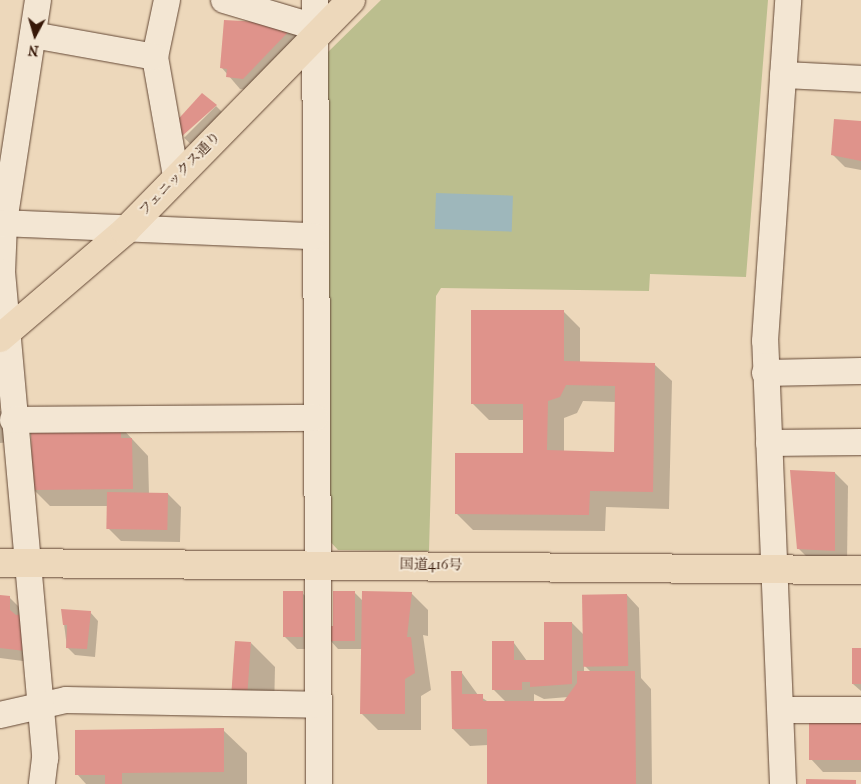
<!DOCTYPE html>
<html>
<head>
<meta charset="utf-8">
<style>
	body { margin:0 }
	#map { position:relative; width:861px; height:784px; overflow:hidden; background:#edd8bb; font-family:"IM FELL French Canon","Noto Serif JP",serif }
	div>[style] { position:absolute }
	.green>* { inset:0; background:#bbbe8e }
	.water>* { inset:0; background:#9eb7bb; transform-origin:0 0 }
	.shadow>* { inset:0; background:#0003; transform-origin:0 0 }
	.building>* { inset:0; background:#df938b; transform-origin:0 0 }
	.roads { filter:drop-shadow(0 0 1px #644835) drop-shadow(0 0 1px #644835) }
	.minor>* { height:26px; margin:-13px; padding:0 13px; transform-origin:13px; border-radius:13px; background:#f3e6d3 }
	.major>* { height:28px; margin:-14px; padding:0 14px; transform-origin:14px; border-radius:14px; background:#edd8bb }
	.highway>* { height:28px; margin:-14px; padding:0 14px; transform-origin:14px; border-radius:14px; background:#edd8bb }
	span { translate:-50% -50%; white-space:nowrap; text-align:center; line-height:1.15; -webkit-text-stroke:4px #f3e6d3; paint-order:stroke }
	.street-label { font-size:14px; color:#371808 }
	.north { position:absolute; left:10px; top:10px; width:50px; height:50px; -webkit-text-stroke:4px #f3e6d3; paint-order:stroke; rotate:186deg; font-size:14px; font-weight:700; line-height:20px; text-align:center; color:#371808 }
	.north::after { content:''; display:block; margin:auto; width:18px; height:22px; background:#371808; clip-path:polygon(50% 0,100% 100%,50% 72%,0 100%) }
</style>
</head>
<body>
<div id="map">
	<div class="green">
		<i style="clip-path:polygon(381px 0,768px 0,746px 277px,650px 274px,649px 291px,441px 288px,436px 296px,429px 551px,338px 550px,327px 538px,326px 54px)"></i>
	</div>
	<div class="water">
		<i style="left:436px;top:193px;width:77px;height:36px;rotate:2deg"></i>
	</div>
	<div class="shadow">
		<i style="clip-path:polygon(292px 30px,304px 42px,256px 91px,240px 89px,222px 68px)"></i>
		<i style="left:216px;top:106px;width:11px;height:45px;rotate:45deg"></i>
		<i style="clip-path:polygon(861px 122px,861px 170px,845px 167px,832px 154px)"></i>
		<i style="clip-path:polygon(evenodd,563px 311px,580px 328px,580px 362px,655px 365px,672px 381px,669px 509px,606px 507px,605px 531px,473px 530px,456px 513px,524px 454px,524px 420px,489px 420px,472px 403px,563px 311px,583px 401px,616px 402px,615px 453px,564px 451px,564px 418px,577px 413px,583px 401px)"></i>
		<i style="clip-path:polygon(0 411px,3px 411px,13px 442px,0 443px)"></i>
		<i style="clip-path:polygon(120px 426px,148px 456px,149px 494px,168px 494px,181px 507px,180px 542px,121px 541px,108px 528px,108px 506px,50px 506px,33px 489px)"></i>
		<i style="clip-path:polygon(835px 473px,848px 486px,847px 563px,811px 561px,798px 548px)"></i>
		<i style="clip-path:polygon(354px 592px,363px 601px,411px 593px,428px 610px,428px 636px,423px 635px,431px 690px,421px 696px,421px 730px,378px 730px,361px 713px,362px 649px,338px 649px,330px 640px)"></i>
		<i style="clip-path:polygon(302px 593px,315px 605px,315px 649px,297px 649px,284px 636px)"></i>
		<i style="clip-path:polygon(evenodd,627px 595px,639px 608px,641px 678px,651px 689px,652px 784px,489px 784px,488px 745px,470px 746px,453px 729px,462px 673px,478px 695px,490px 703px,506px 702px,493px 689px,514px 643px,527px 661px,545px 661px,572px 623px,584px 635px,627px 595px,584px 665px,591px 672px,584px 673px,584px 665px,627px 595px,534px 694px,544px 699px,568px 697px,565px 702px,534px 702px,534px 694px)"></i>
		<i style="clip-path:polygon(0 597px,9px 597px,22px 610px,38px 663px,0 658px)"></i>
		<i style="clip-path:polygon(90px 612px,98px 621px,95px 657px,75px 655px,67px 647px,64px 624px)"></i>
		<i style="clip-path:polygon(251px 643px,275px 667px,274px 713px,260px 713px,236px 689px)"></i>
		<i style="clip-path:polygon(861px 649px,861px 691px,853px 684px)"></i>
		<i style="clip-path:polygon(861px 719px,861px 772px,823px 772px,811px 759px)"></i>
		<i style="clip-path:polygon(223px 730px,247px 753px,247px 784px,86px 784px,77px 774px)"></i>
	</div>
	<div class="building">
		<i style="clip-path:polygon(224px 20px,262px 22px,292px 28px,243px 79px,226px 77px,227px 69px,220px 68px)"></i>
		<i style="clip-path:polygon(202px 93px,217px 105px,181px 137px,172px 126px)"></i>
		<i style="clip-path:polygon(834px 119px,861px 121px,861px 161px,831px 155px)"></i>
		<i style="clip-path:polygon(evenodd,471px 310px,564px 310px,564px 361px,655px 363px,653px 492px,590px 491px,589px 515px,455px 514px,455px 453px,523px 453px,523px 404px,471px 404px,471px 310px,566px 385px,615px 386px,614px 452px,547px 450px,548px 401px,560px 397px,566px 385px)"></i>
		<i style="clip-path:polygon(121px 425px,121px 438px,132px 438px,133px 489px,32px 490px,31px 426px)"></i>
		<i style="clip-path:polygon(790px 470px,835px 472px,835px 551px,797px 549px)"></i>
		<i style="left:107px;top:492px;width:61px;height:37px;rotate:1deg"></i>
		<i style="left:283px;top:591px;width:20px;height:46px"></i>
		<i style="clip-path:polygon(333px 591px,355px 591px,355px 641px,328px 641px,328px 626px,333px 626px)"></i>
		<i style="clip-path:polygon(362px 591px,412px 592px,407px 637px,411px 637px,415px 673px,405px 679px,405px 714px,360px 714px)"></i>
		<i style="left:627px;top:594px;width:72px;height:45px;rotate:89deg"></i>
		<i style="clip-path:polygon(0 595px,10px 596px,10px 610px,16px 615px,24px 614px,25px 651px,0 648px)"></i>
		<i style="clip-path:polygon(61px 609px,91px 611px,87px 649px,66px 648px,67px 625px,63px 625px)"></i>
		<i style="clip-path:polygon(544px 622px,572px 622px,572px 684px,530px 687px,530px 682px,522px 682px,522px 690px,492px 690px,492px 641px,514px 641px,514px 660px,544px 660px)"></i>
		<i style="left:235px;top:641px;width:16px;height:49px;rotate:4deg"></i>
		<i style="left:852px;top:648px;width:9px;height:36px"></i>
		<i style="clip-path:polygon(451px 671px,462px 671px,462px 694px,483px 694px,483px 701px,564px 701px,577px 683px,577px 671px,635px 671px,636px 784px,487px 784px,487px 729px,452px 729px)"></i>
		<i style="left:809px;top:718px;width:52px;height:42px"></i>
		<i style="clip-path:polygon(224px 728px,224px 772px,122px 773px,122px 784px,105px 784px,105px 775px,75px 775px,75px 730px)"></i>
		<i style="clip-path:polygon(806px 779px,856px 780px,856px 784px,806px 784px)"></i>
	</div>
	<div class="roads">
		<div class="minor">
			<i style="left:38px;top:0;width:226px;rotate:98.7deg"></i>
			<i style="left:4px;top:223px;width:49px;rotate:92.3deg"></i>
			<i style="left:2px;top:272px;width:488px;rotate:84.9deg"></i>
			<i style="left:45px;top:758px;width:26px;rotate:97deg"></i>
			<i style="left:167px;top:0;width:58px;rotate:101.9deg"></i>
			<i style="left:155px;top:57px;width:121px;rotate:80deg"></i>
			<i style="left:224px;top:0;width:95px;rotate:16.5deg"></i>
			<i style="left:315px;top:0;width:784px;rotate:89.71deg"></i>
			<i style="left:33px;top:35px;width:124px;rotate:10.2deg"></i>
			<i style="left:783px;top:75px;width:78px;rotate:2.9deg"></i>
			<i style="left:0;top:223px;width:313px;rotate:2.4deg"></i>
			<i style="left:765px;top:373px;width:96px;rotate:-1.2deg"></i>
			<i style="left:13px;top:420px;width:302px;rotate:-0.4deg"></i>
			<i style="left:769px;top:443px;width:92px;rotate:-0.6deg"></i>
			<i style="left:784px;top:710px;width:77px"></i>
			<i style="left:0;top:715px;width:68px;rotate:-12.8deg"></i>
			<i style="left:66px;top:700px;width:252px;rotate:1.1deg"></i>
			<i style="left:783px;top:784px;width:443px;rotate:-92.3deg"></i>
			<i style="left:765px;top:341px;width:342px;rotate:-86.1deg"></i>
		</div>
		<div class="major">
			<i style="left:0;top:338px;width:165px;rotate:-40.6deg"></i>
			<i style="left:125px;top:231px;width:323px;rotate:-45.6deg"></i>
		</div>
		<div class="highway">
			<i style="left:0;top:563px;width:861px;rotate:0.47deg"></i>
		</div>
	</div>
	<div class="street-label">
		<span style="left:180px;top:174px;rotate:-46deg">フェニックス通り</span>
		<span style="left:431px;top:565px;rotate:1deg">国道416号</span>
	</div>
	<div class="north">N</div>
</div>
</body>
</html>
